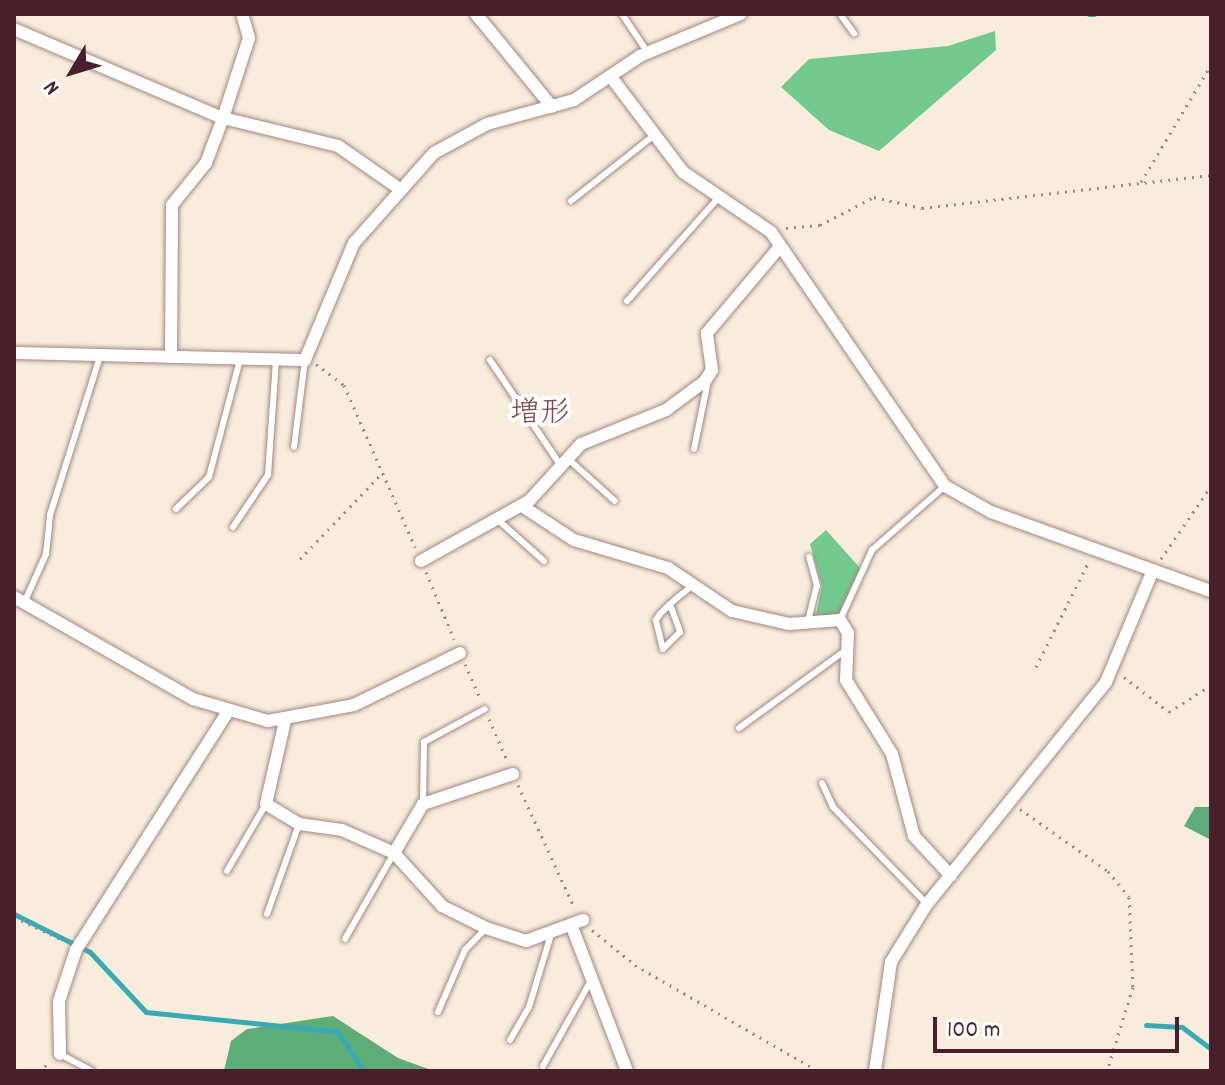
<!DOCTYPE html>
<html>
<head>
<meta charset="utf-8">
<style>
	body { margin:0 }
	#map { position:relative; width:1225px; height:1085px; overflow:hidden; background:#f8eddc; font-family:Dekko,"Klee One",sans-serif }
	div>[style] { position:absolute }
	.green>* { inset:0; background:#73c98d }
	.forest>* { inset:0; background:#5ead78 }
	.stream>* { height:5px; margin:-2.5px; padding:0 2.5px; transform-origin:2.5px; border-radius:2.5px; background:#39aab4 }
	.path>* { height:3px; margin-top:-1.5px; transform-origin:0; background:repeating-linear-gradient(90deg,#a18684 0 2px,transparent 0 8px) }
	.roads { filter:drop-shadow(0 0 2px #a18684) drop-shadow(0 0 2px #a18684) }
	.lane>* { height:6px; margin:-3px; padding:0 3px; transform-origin:3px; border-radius:3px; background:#fff }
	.street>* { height:12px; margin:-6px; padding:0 6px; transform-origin:6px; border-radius:6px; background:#fff }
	span { translate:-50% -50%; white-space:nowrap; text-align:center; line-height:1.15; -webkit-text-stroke:8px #fff; paint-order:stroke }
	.quarter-label { font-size:30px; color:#7e4749 }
	.frame { position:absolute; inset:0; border:16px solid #4a1f2b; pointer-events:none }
	.north { position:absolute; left:32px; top:32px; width:80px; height:80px; -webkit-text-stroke:6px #fff; paint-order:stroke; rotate:232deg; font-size:22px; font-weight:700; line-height:32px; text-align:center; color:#4a1f2b }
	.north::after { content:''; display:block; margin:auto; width:28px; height:36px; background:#4a1f2b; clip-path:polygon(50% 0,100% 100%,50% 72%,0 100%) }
	.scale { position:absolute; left:933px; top:1017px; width:246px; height:36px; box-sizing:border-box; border:4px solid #4a1f2b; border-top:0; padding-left:10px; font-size:24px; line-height:28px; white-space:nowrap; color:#4a1f2b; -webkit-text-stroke:6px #fff; paint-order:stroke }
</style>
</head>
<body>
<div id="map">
	<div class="green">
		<i style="clip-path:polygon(995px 31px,996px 50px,879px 151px,829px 130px,781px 87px,809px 59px,948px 46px)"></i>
		<i style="clip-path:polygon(826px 530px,861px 569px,838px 615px,816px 615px,822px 586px,810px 544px)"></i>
	</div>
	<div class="forest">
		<i style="clip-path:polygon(1195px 807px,1211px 807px,1211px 840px,1184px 826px)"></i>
		<i style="clip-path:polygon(333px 1016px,398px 1058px,434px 1071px,224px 1071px,231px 1041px,247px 1029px)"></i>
	</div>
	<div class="stream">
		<i style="left:1089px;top:14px;width:5px"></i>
		<i style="left:14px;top:914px;width:85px;rotate:26.6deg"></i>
		<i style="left:90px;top:952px;width:82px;rotate:47deg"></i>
		<i style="left:146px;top:1012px;width:193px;rotate:5.9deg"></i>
		<i style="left:338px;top:1032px;width:47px;rotate:56.3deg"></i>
		<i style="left:1146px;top:1025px;width:36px;rotate:3deg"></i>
		<i style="left:1182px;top:1027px;width:36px;rotate:37deg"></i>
	</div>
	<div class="path">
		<i style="left:1141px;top:182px;width:136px;rotate:-59.1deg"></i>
		<i style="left:786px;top:228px;width:34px;rotate:-5deg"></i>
		<i style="left:820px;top:225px;width:61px;rotate:-27.4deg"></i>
		<i style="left:874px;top:197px;width:49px;rotate:12.9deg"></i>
		<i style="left:922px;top:208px;width:291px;rotate:-6.5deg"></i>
		<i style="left:316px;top:364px;width:35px;rotate:37deg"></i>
		<i style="left:344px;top:385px;width:177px;rotate:66.3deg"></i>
		<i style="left:300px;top:559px;width:120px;rotate:-46.3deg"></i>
		<i style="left:1161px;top:559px;width:88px;rotate:-55.6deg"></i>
		<i style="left:426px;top:572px;width:73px;rotate:67.3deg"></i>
		<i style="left:465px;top:664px;width:37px;rotate:66deg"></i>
		<i style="left:1036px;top:667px;width:116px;rotate:-63.4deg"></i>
		<i style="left:1124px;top:677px;width:57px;rotate:37.9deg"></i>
		<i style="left:1169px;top:712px;width:50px;rotate:-32.7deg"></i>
		<i style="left:489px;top:719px;width:45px;rotate:66.3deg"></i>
		<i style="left:518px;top:785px;width:136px;rotate:65.3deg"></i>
		<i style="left:1020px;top:809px;width:108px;rotate:35.2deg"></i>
		<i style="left:1108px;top:871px;width:33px;rotate:51deg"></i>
		<i style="left:1129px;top:897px;width:90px;rotate:87.5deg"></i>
		<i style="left:1133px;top:987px;width:88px;rotate:107.2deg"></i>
		<i style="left:14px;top:917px;width:55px;rotate:25.6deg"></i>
		<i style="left:592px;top:930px;width:55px;rotate:39.1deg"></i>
		<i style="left:635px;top:965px;width:211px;rotate:30.1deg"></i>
		<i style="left:38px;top:1071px;width:16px;rotate:-35deg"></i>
	</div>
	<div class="roads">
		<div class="lane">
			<i style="left:622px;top:14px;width:47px;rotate:56.3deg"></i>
			<i style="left:840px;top:14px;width:24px;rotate:54deg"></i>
			<i style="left:571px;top:201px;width:105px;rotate:-38.4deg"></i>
			<i style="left:627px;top:301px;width:140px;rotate:-48.5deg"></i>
			<i style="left:490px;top:360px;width:124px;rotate:56.2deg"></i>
			<i style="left:294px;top:447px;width:88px;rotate:-82.8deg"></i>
			<i style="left:694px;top:449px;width:69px;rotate:-78.4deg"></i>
			<i style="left:567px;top:458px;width:64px;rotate:41.9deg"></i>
			<i style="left:176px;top:509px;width:46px;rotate:-44.1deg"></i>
			<i style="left:209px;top:477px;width:121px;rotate:-75.2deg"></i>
			<i style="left:497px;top:519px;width:63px;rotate:41.8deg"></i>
			<i style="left:233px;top:527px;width:63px;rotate:-56.1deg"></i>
			<i style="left:268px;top:475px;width:114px;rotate:-86deg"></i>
			<i style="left:24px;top:603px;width:54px;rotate:-65.8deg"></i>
			<i style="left:46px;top:554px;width:39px;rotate:-84deg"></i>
			<i style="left:50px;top:515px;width:167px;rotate:-72.5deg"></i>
			<i style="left:670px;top:604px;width:30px;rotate:70deg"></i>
			<i style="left:680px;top:632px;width:24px;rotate:135deg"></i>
			<i style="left:663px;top:649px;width:30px;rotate:-104deg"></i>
			<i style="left:656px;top:620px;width:7px;rotate:-56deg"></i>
			<i style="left:660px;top:614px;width:8px;rotate:-45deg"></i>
			<i style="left:666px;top:608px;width:16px;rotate:-43deg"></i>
			<i style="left:678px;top:597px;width:18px;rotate:-38deg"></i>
			<i style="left:840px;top:620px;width:77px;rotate:-65.4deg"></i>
			<i style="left:872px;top:550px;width:97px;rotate:-41.2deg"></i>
			<i style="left:808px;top:621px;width:36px;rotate:-76deg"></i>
			<i style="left:817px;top:586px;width:30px;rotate:-105deg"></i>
			<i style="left:739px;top:728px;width:127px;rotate:-36.1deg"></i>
			<i style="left:822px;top:783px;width:26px;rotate:65deg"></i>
			<i style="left:833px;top:807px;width:135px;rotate:45.9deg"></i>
			<i style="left:423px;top:804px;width:62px;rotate:-89.1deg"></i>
			<i style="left:424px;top:742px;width:69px;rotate:-28.4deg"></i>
			<i style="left:227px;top:871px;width:78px;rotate:-59.8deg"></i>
			<i style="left:267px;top:914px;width:96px;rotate:-70.4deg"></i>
			<i style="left:345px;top:939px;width:99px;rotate:-60.3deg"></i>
			<i style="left:438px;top:1012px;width:68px;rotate:-66.5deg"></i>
			<i style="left:465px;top:950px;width:30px;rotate:-46deg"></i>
			<i style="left:510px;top:1040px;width:38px;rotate:-60deg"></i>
			<i style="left:529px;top:1007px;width:72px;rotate:-73.1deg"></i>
			<i style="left:60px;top:1054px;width:36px;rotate:28deg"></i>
			<i style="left:543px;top:1066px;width:94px;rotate:-60.7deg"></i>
		</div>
		<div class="street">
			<i style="left:476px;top:14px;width:120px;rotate:50.7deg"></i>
			<i style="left:14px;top:29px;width:227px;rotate:23.1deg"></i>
			<i style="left:223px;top:118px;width:118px;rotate:13.7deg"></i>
			<i style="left:338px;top:146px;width:72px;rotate:34.8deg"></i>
			<i style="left:611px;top:77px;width:119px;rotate:52.8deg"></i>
			<i style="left:683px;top:172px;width:107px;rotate:34.3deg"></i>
			<i style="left:771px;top:232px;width:308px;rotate:55.6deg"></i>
			<i style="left:945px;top:486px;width:53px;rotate:29.5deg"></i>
			<i style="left:991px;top:512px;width:234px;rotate:19.8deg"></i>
			<i style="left:14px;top:353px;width:291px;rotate:1.4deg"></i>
			<i style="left:305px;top:360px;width:127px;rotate:-67.3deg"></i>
			<i style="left:354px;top:243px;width:120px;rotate:-48.4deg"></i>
			<i style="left:434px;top:153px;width:60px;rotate:-28.7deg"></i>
			<i style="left:487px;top:124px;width:90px;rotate:-15.4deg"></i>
			<i style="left:574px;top:100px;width:79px;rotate:-33.7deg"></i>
			<i style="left:640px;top:56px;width:109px;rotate:-22.6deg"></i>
			<i style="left:171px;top:357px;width:152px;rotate:-89.6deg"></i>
			<i style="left:172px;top:205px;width:54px;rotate:-51deg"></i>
			<i style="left:206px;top:163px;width:48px;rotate:-69.3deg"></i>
			<i style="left:223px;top:118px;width:84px;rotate:-72deg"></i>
			<i style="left:249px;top:38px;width:25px;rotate:-106deg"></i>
			<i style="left:522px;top:506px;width:62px;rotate:33.2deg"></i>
			<i style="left:574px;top:540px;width:98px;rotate:16.6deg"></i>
			<i style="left:668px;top:568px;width:77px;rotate:33.9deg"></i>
			<i style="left:732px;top:611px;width:58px;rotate:12.8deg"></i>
			<i style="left:789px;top:624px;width:51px;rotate:-4.5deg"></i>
			<i style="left:840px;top:620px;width:15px;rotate:58deg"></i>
			<i style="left:848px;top:633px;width:47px;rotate:92.4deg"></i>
			<i style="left:846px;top:680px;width:87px;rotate:58.1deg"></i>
			<i style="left:892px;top:754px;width:85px;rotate:75deg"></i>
			<i style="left:914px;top:836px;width:54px;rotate:47.2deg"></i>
			<i style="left:421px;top:561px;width:124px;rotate:-29.1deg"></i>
			<i style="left:529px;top:501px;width:77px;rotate:-47.6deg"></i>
			<i style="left:581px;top:444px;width:92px;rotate:-21.8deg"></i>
			<i style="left:666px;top:410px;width:49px;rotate:-36.6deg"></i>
			<i style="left:705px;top:381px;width:13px;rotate:-58deg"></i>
			<i style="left:712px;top:370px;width:37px;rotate:-98deg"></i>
			<i style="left:707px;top:333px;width:110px;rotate:-49.8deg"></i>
			<i style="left:14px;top:597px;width:206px;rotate:29.7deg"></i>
			<i style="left:193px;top:699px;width:78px;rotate:16.3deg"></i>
			<i style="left:268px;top:721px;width:87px;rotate:-10.5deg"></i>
			<i style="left:354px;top:705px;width:118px;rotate:-26.1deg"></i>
			<i style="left:285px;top:721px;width:85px;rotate:102.9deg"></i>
			<i style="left:266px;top:804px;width:39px;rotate:31deg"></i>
			<i style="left:299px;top:824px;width:43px;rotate:7.9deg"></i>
			<i style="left:342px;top:830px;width:57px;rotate:23.9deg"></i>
			<i style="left:394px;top:853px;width:72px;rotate:47.8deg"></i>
			<i style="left:442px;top:906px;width:49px;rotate:26.6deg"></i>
			<i style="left:486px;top:928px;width:42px;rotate:18deg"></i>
			<i style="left:526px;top:941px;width:61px;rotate:-20.2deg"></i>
			<i style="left:394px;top:853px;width:57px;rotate:-59.4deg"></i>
			<i style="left:423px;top:804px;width:95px;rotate:-18.4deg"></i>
			<i style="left:572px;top:927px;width:154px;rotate:69.1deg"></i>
			<i style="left:60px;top:1054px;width:53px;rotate:-91.1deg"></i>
			<i style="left:59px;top:1001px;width:54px;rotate:-71.6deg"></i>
			<i style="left:76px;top:950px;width:281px;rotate:-57.5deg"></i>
			<i style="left:875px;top:1071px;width:110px;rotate:-81.6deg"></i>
			<i style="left:891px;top:962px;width:68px;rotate:-58.2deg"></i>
			<i style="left:927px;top:904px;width:285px;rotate:-51.1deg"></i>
			<i style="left:1106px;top:682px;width:121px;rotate:-67.2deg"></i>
		</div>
	</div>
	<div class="quarter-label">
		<span style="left:540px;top:416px">増形</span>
	</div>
	<div class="frame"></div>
	<div class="north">N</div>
	<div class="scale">100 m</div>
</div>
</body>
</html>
